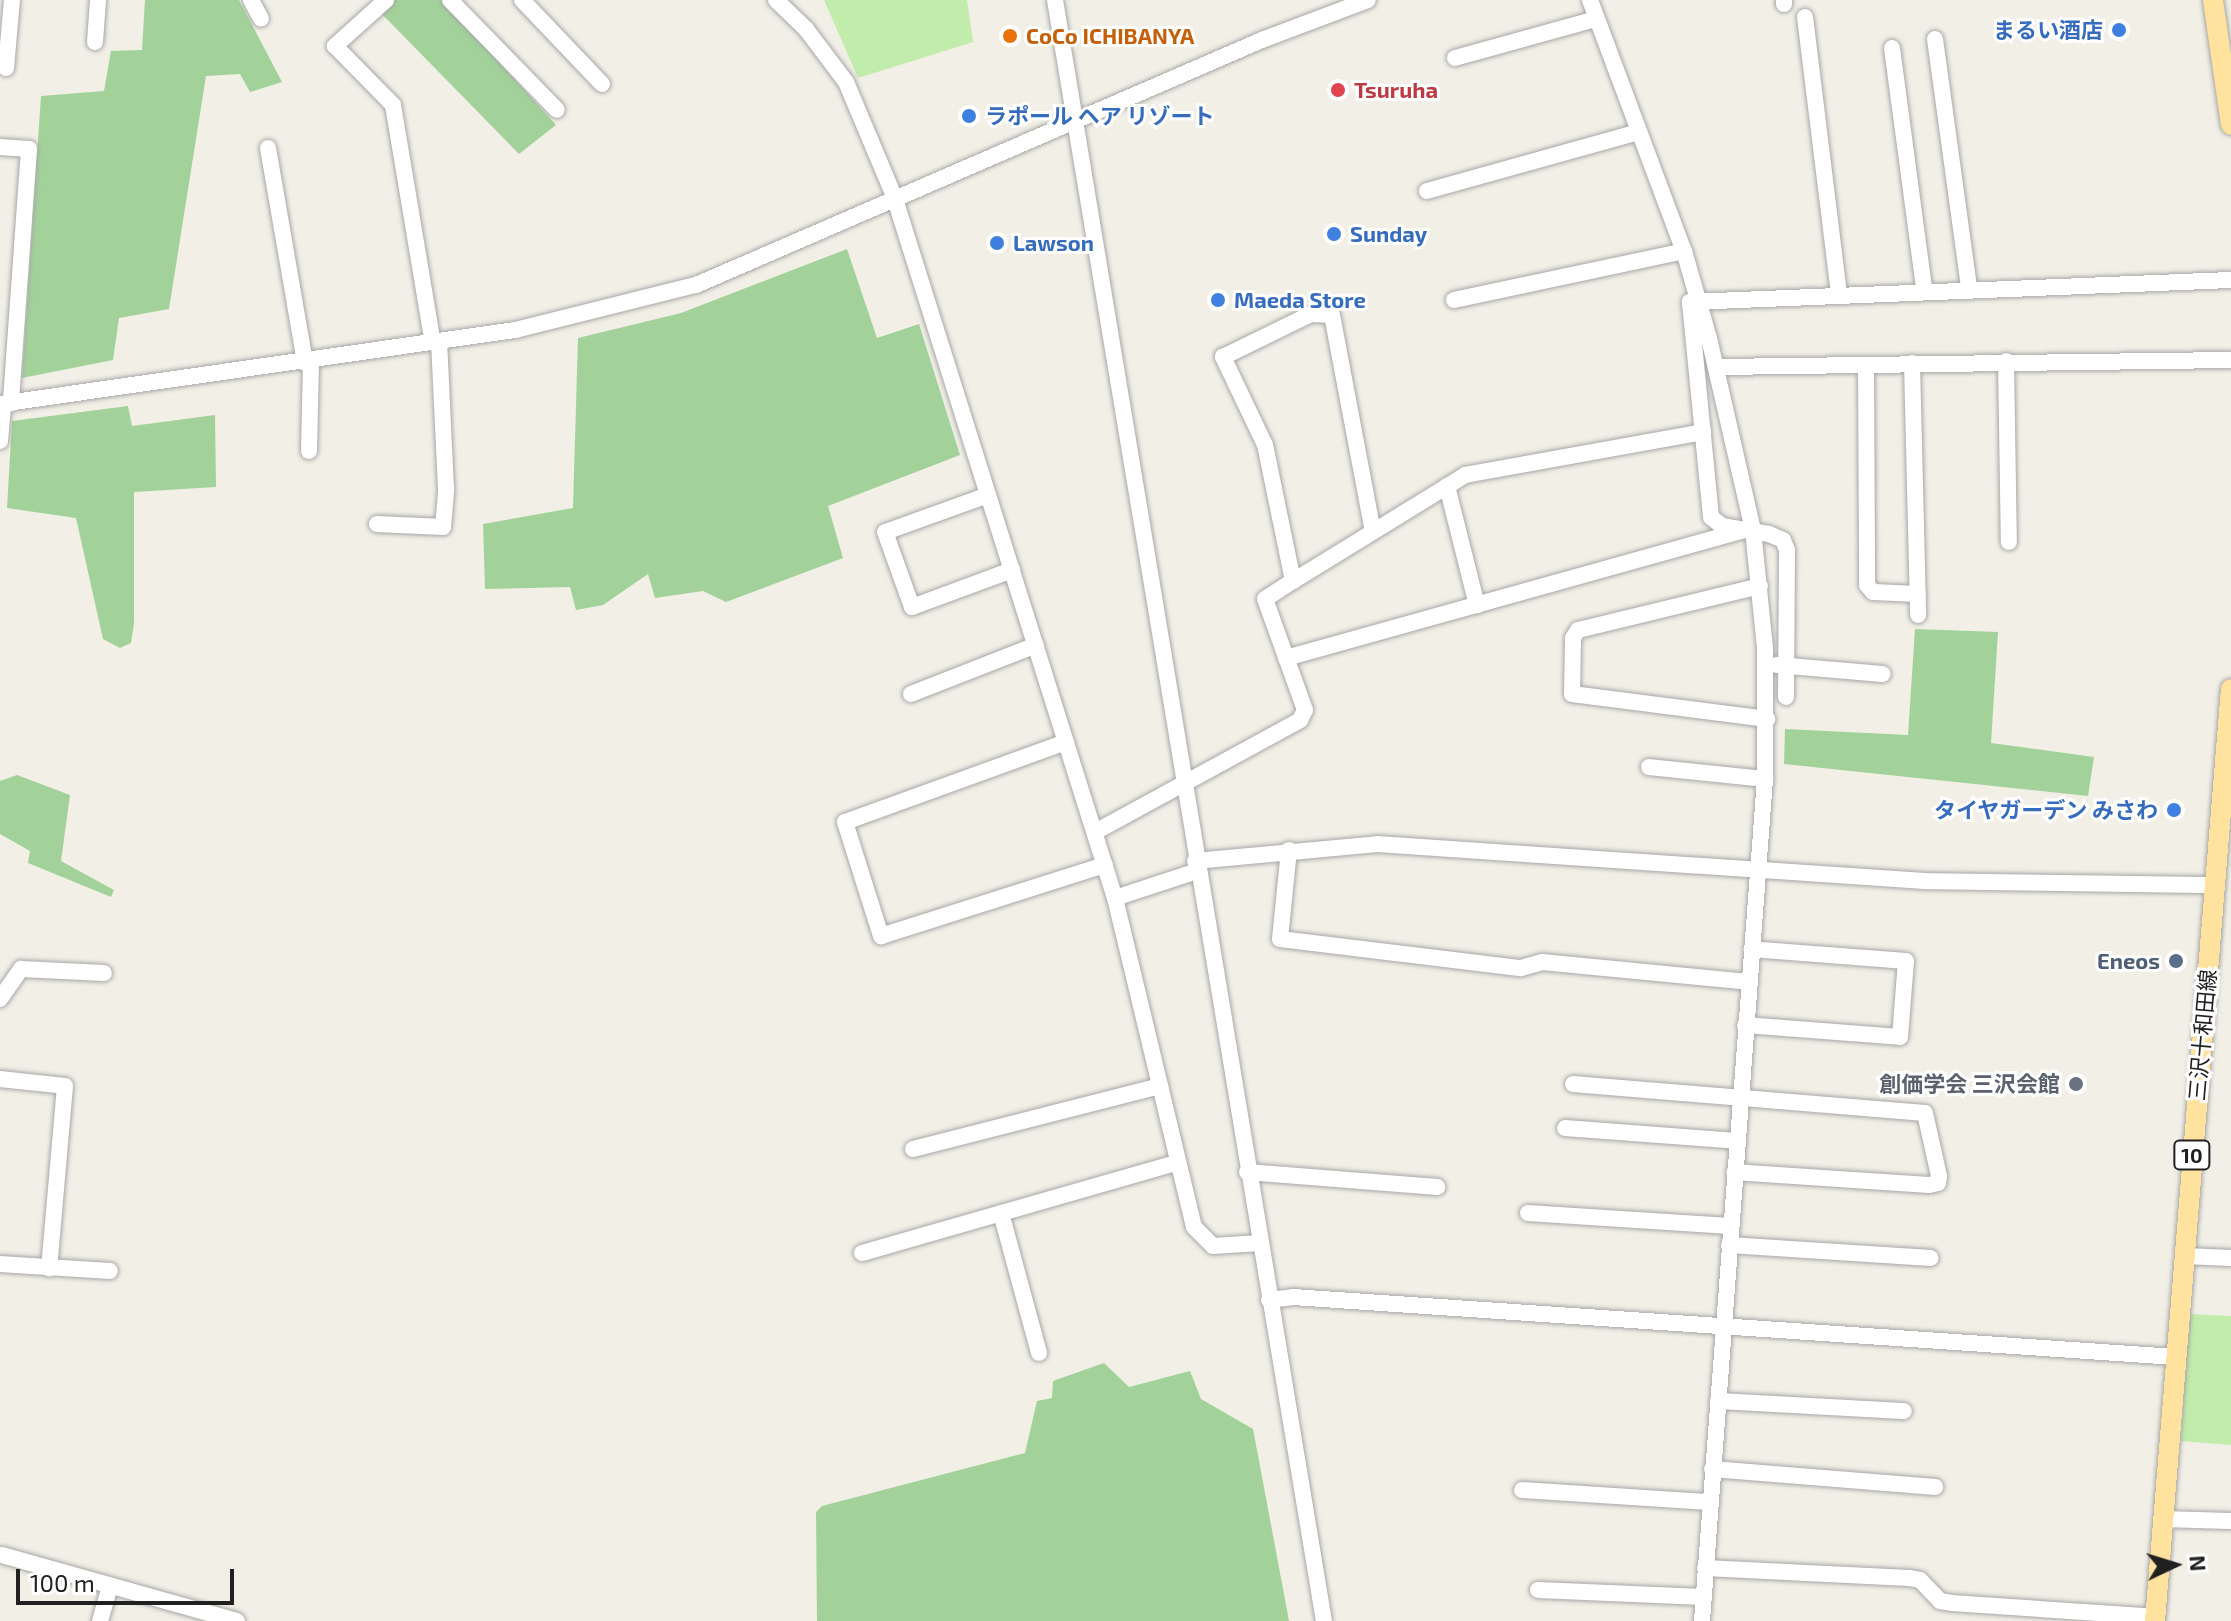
<!DOCTYPE html>
<html>
<head>
<meta charset="utf-8">
<style>
	body { margin:0 }
	#map { position:relative; width:2231px; height:1621px; overflow:hidden; background:#f1efe6; font-family:"Exo 2","Noto Sans JP",sans-serif }
	div>[style] { position:absolute }
	.grass>* { inset:0; background:#c2ecab }
	.forest>* { inset:0; background:#a2d29a }
	.roads { filter:drop-shadow(0 0 2px #a7a7a7) drop-shadow(0 0 2px #a7a7a7) }
	.minor>* { height:16px; margin:-8px; padding:0 8px; transform-origin:8px; border-radius:8px; background:#fff }
	.major>* { height:20px; margin:-10px; padding:0 10px; transform-origin:10px; border-radius:10px; background:#ffe29d }
	.dots>* { width:22px; height:22px; translate:-50% -50%; box-sizing:border-box; border:4px solid #fff; border-radius:50% }
	span { translate:-50% -50%; white-space:nowrap; text-align:center; line-height:1.15; -webkit-text-stroke:6px #fff; paint-order:stroke }
	.shield-label span { padding:2px 6px; background:#fff; border:2px solid; border-radius:6px; -webkit-text-stroke-width:0 }
	.shield-label { font-size:20px; color:#202020; font-weight:700 }
	.shop-label { font-size:22px; color:#366cbe; font-weight:700 }
	.right { translate:-100% -50%; text-align:right }
	.left { translate:0 -50%; text-align:left }
	.food-label { font-size:22px; color:#c56008; font-weight:700 }
	.health-label { font-size:22px; color:#be3a42; font-weight:700 }
	.service-label { font-size:22px; color:#4e5e75; font-weight:700 }
	.street-label { font-size:22px; color:#202020 }
	.worship-label { font-size:22px; color:#5b616d; font-weight:700 }
	.north { position:absolute; left:2135px; top:1525px; width:80px; height:80px; -webkit-text-stroke:6px #fff; paint-order:stroke; rotate:86deg; font-size:22px; font-weight:700; line-height:32px; text-align:center; color:#202020 }
	.north::after { content:''; display:block; margin:auto; width:28px; height:36px; background:#202020; clip-path:polygon(50% 0,100% 100%,50% 72%,0 100%) }
	.scale { position:absolute; left:16px; top:1569px; width:218px; height:36px; box-sizing:border-box; border:4px solid #202020; border-top:0; padding-left:10px; font-size:24px; line-height:28px; white-space:nowrap; color:#202020; -webkit-text-stroke:6px #fff; paint-order:stroke }
</style>
</head>
<body>
<div id="map">
	<div class="grass">
		<i style="clip-path:polygon(824px 0,967px 0,973px 42px,858px 78px)"></i>
		<i style="clip-path:polygon(2189px 1314px,2231px 1316px,2231px 1445px,2181px 1441px)"></i>
	</div>
	<div class="forest">
		<i style="clip-path:polygon(145px 0,239px 0,282px 82px,250px 92px,240px 74px,206px 76px,169px 309px,119px 318px,113px 360px,22px 378px,41px 96px,104px 91px,111px 51px,142px 50px)"></i>
		<i style="clip-path:polygon(393px 0,443px 0,556px 125px,519px 154px,380px 12px)"></i>
		<i style="clip-path:polygon(847px 249px,877px 338px,919px 324px,960px 455px,828px 506px,843px 558px,726px 602px,703px 591px,655px 598px,648px 574px,603px 605px,576px 610px,570px 587px,485px 589px,483px 524px,573px 508px,578px 338px,681px 313px)"></i>
		<i style="clip-path:polygon(128px 406px,132px 426px,215px 415px,216px 487px,134px 492px,134px 623px,131px 643px,120px 648px,103px 639px,76px 518px,7px 508px,12px 421px)"></i>
		<i style="clip-path:polygon(1915px 629px,1998px 632px,1991px 743px,2094px 757px,2088px 796px,1784px 764px,1785px 729px,1908px 735px)"></i>
		<i style="clip-path:polygon(17px 775px,70px 795px,61px 861px,114px 890px,111px 897px,28px 863px,30px 851px,0 834px,0 781px)"></i>
		<i style="clip-path:polygon(1104px 1363px,1129px 1387px,1190px 1371px,1201px 1399px,1253px 1429px,1289px 1621px,817px 1621px,816px 1512px,822px 1506px,1025px 1453px,1037px 1401px,1052px 1398px,1053px 1381px)"></i>
	</div>
	<div class="roads">
		<div class="minor">
			<i style="left:251px;top:0;width:21px;rotate:62deg"></i>
			<i style="left:386px;top:0;width:69px;rotate:138deg"></i>
			<i style="left:335px;top:46px;width:83px;rotate:45.5deg"></i>
			<i style="left:393px;top:105px;width:241px;rotate:80.5deg"></i>
			<i style="left:450px;top:0;width:153px;rotate:45.8deg"></i>
			<i style="left:522px;top:0;width:116px;rotate:46.4deg"></i>
			<i style="left:776px;top:0;width:42px;rotate:44deg"></i>
			<i style="left:806px;top:29px;width:66px;rotate:53deg"></i>
			<i style="left:846px;top:82px;width:124px;rotate:67.2deg"></i>
			<i style="left:894px;top:196px;width:736px;rotate:72.53deg"></i>
			<i style="left:1115px;top:898px;width:338px;rotate:76.5deg"></i>
			<i style="left:1194px;top:1227px;width:27px;rotate:45deg"></i>
			<i style="left:1213px;top:1246px;width:47px;rotate:-3.7deg"></i>
			<i style="left:1055px;top:0;width:1643px;rotate:80.58deg"></i>
			<i style="left:1590px;top:0;width:268px;rotate:69.5deg"></i>
			<i style="left:1684px;top:251px;width:91px;rotate:74deg"></i>
			<i style="left:1709px;top:338px;width:197px;rotate:77.1deg"></i>
			<i style="left:1753px;top:530px;width:120px;rotate:84.2deg"></i>
			<i style="left:1765px;top:649px;width:130px;rotate:90deg"></i>
			<i style="left:1765px;top:779px;width:844px;rotate:94.28deg"></i>
			<i style="left:1784px;top:0;width:4px;rotate:90deg"></i>
			<i style="left:1805px;top:17px;width:277px;rotate:83deg"></i>
			<i style="left:1935px;top:39px;width:250px;rotate:82.2deg"></i>
			<i style="left:95px;top:42px;width:42px;rotate:-85.9deg"></i>
			<i style="left:1892px;top:48px;width:243px;rotate:82.4deg"></i>
			<i style="left:1455px;top:58px;width:146px;rotate:-15.5deg"></i>
			<i style="left:6px;top:68px;width:68px;rotate:-85deg"></i>
			<i style="left:0;top:147px;width:29px;rotate:4deg"></i>
			<i style="left:29px;top:149px;width:255px;rotate:94.1deg"></i>
			<i style="left:268px;top:148px;width:218px;rotate:80.2deg"></i>
			<i style="left:1427px;top:191px;width:220px;rotate:-15.6deg"></i>
			<i style="left:1454px;top:300px;width:235px;rotate:-12deg"></i>
			<i style="left:2006px;top:361px;width:181px;rotate:89.1deg"></i>
			<i style="left:1912px;top:363px;width:252px;rotate:88.6deg"></i>
			<i style="left:1866px;top:365px;width:220px;rotate:89.7deg"></i>
			<i style="left:1867px;top:585px;width:9px;rotate:49deg"></i>
			<i style="left:1873px;top:592px;width:45px;rotate:2.5deg"></i>
			<i style="left:1717px;top:367px;width:514px;rotate:-0.78deg"></i>
			<i style="left:0;top:404px;width:520px;rotate:-8.18deg"></i>
			<i style="left:515px;top:330px;width:187px;rotate:-14deg"></i>
			<i style="left:696px;top:285px;width:617px;rotate:-23.41deg"></i>
			<i style="left:1262px;top:40px;width:113px;rotate:-20.7deg"></i>
			<i style="left:0;top:441px;width:37px;rotate:-85deg"></i>
			<i style="left:309px;top:451px;width:89px;rotate:-88.7deg"></i>
			<i style="left:1447px;top:486px;width:123px;rotate:75.9deg"></i>
			<i style="left:988px;top:495px;width:109px;rotate:160.2deg"></i>
			<i style="left:885px;top:532px;width:80px;rotate:70.2deg"></i>
			<i style="left:912px;top:607px;width:107px;rotate:-20.3deg"></i>
			<i style="left:377px;top:524px;width:66px;rotate:2.6deg"></i>
			<i style="left:443px;top:527px;width:38px;rotate:-85deg"></i>
			<i style="left:446px;top:489px;width:147px;rotate:-92.7deg"></i>
			<i style="left:1293px;top:581px;width:139px;rotate:-101.6deg"></i>
			<i style="left:1265px;top:445px;width:98px;rotate:-115.5deg"></i>
			<i style="left:1223px;top:357px;width:98px;rotate:-26deg"></i>
			<i style="left:1311px;top:314px;width:21px;rotate:3deg"></i>
			<i style="left:1332px;top:315px;width:220px;rotate:79.3deg"></i>
			<i style="left:1760px;top:586px;width:187px;rotate:166.4deg"></i>
			<i style="left:1578px;top:630px;width:9px;rotate:122deg"></i>
			<i style="left:1573px;top:638px;width:56px;rotate:91deg"></i>
			<i style="left:1572px;top:694px;width:197px;rotate:7.3deg"></i>
			<i style="left:1286px;top:658px;width:475px;rotate:-15.6deg"></i>
			<i style="left:1777px;top:665px;width:106px;rotate:4.9deg"></i>
			<i style="left:911px;top:694px;width:134px;rotate:-21.4deg"></i>
			<i style="left:1786px;top:697px;width:147px;rotate:-89.6deg"></i>
			<i style="left:1787px;top:550px;width:11px;rotate:-112deg"></i>
			<i style="left:1783px;top:540px;width:15px;rotate:-157deg"></i>
			<i style="left:1769px;top:534px;width:48px;rotate:-170.3deg"></i>
			<i style="left:1722px;top:526px;width:14px;rotate:-141deg"></i>
			<i style="left:1711px;top:517px;width:216px;rotate:-95.6deg"></i>
			<i style="left:1690px;top:302px;width:541px;rotate:-2.33deg"></i>
			<i style="left:1066px;top:742px;width:235px;rotate:160.1deg"></i>
			<i style="left:845px;top:822px;width:120px;rotate:72.5deg"></i>
			<i style="left:881px;top:936px;width:235px;rotate:-17.6deg"></i>
			<i style="left:1649px;top:767px;width:117px;rotate:5.9deg"></i>
			<i style="left:1095px;top:832px;width:234px;rotate:-28.6deg"></i>
			<i style="left:1300px;top:720px;width:11px;rotate:-63deg"></i>
			<i style="left:1305px;top:710px;width:118px;rotate:-109.8deg"></i>
			<i style="left:1265px;top:599px;width:33px;rotate:-33deg"></i>
			<i style="left:1293px;top:581px;width:202px;rotate:-31.6deg"></i>
			<i style="left:1465px;top:475px;width:242px;rotate:-10.2deg"></i>
			<i style="left:1289px;top:850px;width:89px;rotate:95.8deg"></i>
			<i style="left:1280px;top:939px;width:243px;rotate:6.9deg"></i>
			<i style="left:1521px;top:968px;width:22px;rotate:-16deg"></i>
			<i style="left:1542px;top:962px;width:207px;rotate:5.5deg"></i>
			<i style="left:1195px;top:861px;width:183px;rotate:-5.3deg"></i>
			<i style="left:1377px;top:844px;width:549px;rotate:3.86deg"></i>
			<i style="left:1925px;top:881px;width:289px;rotate:0.8deg"></i>
			<i style="left:1115px;top:898px;width:86px;rotate:-18.2deg"></i>
			<i style="left:0;top:999px;width:37px;rotate:-55deg"></i>
			<i style="left:21px;top:969px;width:83px;rotate:2.8deg"></i>
			<i style="left:1745px;top:1025px;width:155px;rotate:4.4deg"></i>
			<i style="left:1900px;top:1037px;width:76px;rotate:-85.5deg"></i>
			<i style="left:1906px;top:961px;width:155px;rotate:-175.6deg"></i>
			<i style="left:0;top:1079px;width:65px;rotate:6.1deg"></i>
			<i style="left:65px;top:1086px;width:183px;rotate:95deg"></i>
			<i style="left:1573px;top:1084px;width:353px;rotate:4.7deg"></i>
			<i style="left:1925px;top:1113px;width:65px;rotate:77.5deg"></i>
			<i style="left:1939px;top:1176px;width:7px;rotate:98deg"></i>
			<i style="left:1938px;top:1183px;width:9px;rotate:167deg"></i>
			<i style="left:1929px;top:1185px;width:195px;rotate:-176.2deg"></i>
			<i style="left:1565px;top:1128px;width:172px;rotate:4.3deg"></i>
			<i style="left:913px;top:1149px;width:255px;rotate:-14.3deg"></i>
			<i style="left:1247px;top:1172px;width:191px;rotate:4.5deg"></i>
			<i style="left:1001px;top:1213px;width:145px;rotate:74.8deg"></i>
			<i style="left:1528px;top:1213px;width:202px;rotate:3.7deg"></i>
			<i style="left:1729px;top:1245px;width:202px;rotate:3.7deg"></i>
			<i style="left:862px;top:1253px;width:327px;rotate:-16deg"></i>
			<i style="left:2184px;top:1256px;width:47px;rotate:2.4deg"></i>
			<i style="left:0;top:1264px;width:110px;rotate:3.6deg"></i>
			<i style="left:1269px;top:1300px;width:24px;rotate:-7deg"></i>
			<i style="left:1293px;top:1297px;width:884px;rotate:3.89deg"></i>
			<i style="left:1718px;top:1401px;width:186px;rotate:3.1deg"></i>
			<i style="left:1712px;top:1469px;width:224px;rotate:4.6deg"></i>
			<i style="left:1522px;top:1490px;width:188px;rotate:3.7deg"></i>
			<i style="left:2162px;top:1519px;width:69px;rotate:1.7deg"></i>
			<i style="left:2px;top:1555px;width:244px;rotate:15.7deg"></i>
			<i style="left:1705px;top:1568px;width:204px;rotate:2.8deg"></i>
			<i style="left:1909px;top:1578px;width:11px;rotate:10deg"></i>
			<i style="left:1920px;top:1580px;width:29px;rotate:46deg"></i>
			<i style="left:1940px;top:1601px;width:12px;rotate:9deg"></i>
			<i style="left:1952px;top:1603px;width:203px;rotate:3.9deg"></i>
			<i style="left:1538px;top:1590px;width:165px;rotate:2.4deg"></i>
			<i style="left:100px;top:1621px;width:37px;rotate:-74deg"></i>
		</div>
		<div class="major">
			<i style="left:2213px;top:0;width:126px;rotate:81.8deg"></i>
			<i style="left:2155px;top:1621px;width:935px;rotate:-85.34deg"></i>
		</div>
	</div>
	<div class="dots">
		<i style="left:2119px;top:30px;background:#3f7fe0"></i>
		<i style="left:1010px;top:36px;background:#e8710a"></i>
		<i style="left:1338px;top:90px;background:#e0444e"></i>
		<i style="left:969px;top:116px;background:#3f7fe0"></i>
		<i style="left:1334px;top:234px;background:#3f7fe0"></i>
		<i style="left:997px;top:243px;background:#3f7fe0"></i>
		<i style="left:1218px;top:300px;background:#3f7fe0"></i>
		<i style="left:2174px;top:810px;background:#3f7fe0"></i>
		<i style="left:2176px;top:961px;background:#5c6f8a"></i>
		<i style="left:2076px;top:1084px;background:#6b7280"></i>
	</div>
	<div class="shield-label">
		<span style="left:2192px;top:1155px">10</span>
	</div>
	<div class="shop-label">
		<span class="right" style="left:2103px;top:30px">まるい酒店</span>
		<span class="left" style="left:985px;top:116px">ラポール ヘア リゾート</span>
		<span class="left" style="left:1350px;top:234px">Sunday</span>
		<span class="left" style="left:1013px;top:243px">Lawson</span>
		<span class="left" style="left:1234px;top:300px">Maeda Store</span>
		<span class="right" style="left:2158px;top:810px">タイヤガーデン みさわ</span>
	</div>
	<div class="food-label">
		<span class="left" style="left:1026px;top:36px">CoCo ICHIBANYA</span>
	</div>
	<div class="health-label">
		<span class="left" style="left:1354px;top:90px">Tsuruha</span>
	</div>
	<div class="service-label">
		<span class="right" style="left:2160px;top:961px">Eneos</span>
	</div>
	<div class="street-label">
		<span style="left:2202px;top:1035px;rotate:-85deg">三沢十和田線</span>
	</div>
	<div class="worship-label">
		<span class="right" style="left:2060px;top:1084px">創価学会 三沢会館</span>
	</div>
	<div class="north">N</div>
	<div class="scale">100 m</div>
</div>
</body>
</html>
